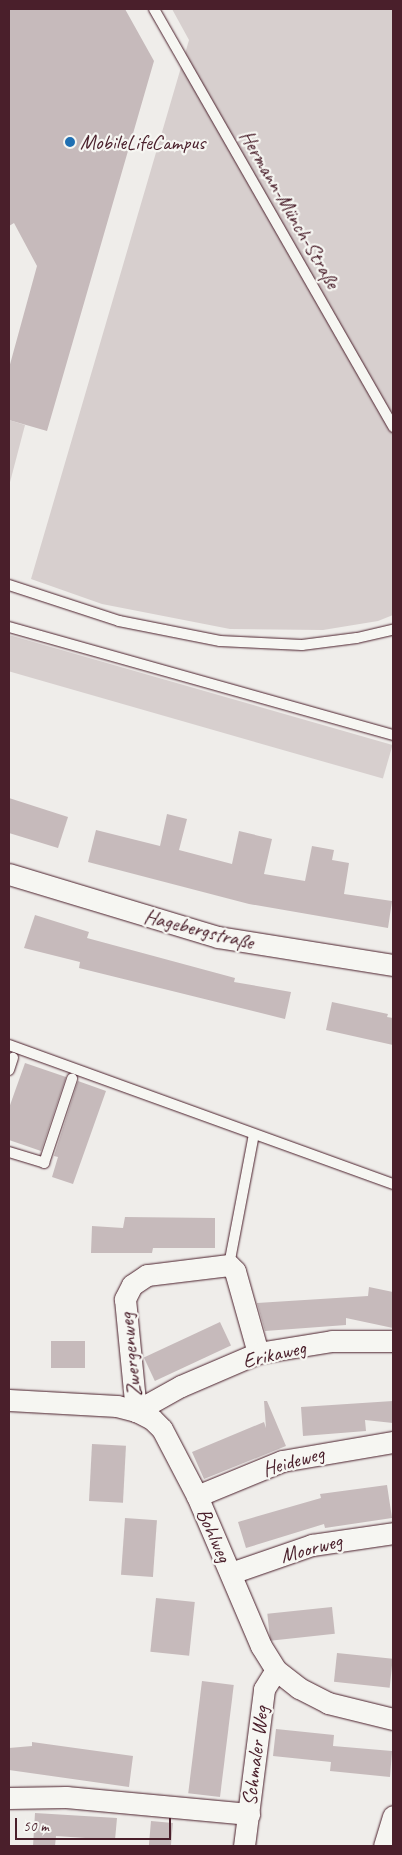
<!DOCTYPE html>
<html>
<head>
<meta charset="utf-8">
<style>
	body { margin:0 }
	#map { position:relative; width:402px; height:1855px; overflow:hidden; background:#efedea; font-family:Caveat,sans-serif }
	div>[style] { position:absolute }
	.green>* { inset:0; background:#d7cfce; transform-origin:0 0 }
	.building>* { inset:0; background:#c6babb; transform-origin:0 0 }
	.roads { filter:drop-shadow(0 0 1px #4a1f2b) drop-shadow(0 0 1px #4a1f2b) }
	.lane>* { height:10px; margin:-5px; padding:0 5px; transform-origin:5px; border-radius:5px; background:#f6f6f2 }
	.street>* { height:21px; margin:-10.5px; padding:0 10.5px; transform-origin:10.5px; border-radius:10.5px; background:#f6f6f2 }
	.dots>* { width:14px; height:14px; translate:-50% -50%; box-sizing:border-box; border:2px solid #f6f6f2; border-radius:50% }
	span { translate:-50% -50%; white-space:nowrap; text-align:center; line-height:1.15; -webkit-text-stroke:4.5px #f6f6f2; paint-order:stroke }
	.poi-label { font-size:21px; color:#4a1f2b }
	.left { translate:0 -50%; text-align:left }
	.street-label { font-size:21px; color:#4a1f2b }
	.frame { position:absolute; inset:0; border:10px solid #4a1f2b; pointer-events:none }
	.scale { position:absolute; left:15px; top:1818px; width:156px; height:22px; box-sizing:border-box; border:2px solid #4a1f2b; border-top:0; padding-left:6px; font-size:15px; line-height:18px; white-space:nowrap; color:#4a1f2b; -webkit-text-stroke:4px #f6f6f2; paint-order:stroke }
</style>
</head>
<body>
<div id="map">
	<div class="green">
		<i style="clip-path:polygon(172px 9px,393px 9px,393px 615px,378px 621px,323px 630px,230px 629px,102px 604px,31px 579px,189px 40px)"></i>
		<i style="clip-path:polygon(9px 420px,25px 425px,9px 486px)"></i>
		<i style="left:9px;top:635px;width:399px;height:35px;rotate:16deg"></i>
	</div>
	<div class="building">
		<i style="clip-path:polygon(9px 9px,125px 9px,154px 61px,47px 431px,9px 420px,9px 368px,37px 266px,14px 223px,9px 226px)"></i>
		<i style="clip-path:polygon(9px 798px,68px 817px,58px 848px,9px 833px)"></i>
		<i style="clip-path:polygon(167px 814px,187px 819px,179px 850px,232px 864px,239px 831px,272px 839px,264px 874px,305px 881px,312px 846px,334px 850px,332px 860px,349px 863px,344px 894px,392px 901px,388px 928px,249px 904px,88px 862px,96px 830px,160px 846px)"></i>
		<i style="clip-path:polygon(35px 915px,89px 932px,87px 938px,235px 978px,234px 982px,291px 992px,285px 1019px,79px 968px,80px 962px,24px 948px)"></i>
		<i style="clip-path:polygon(332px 1002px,388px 1014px,387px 1017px,393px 1018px,393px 1045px,326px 1030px)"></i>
		<i style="clip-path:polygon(25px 1063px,66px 1077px,41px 1151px,9px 1140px,9px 1108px)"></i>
		<i style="clip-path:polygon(78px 1081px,106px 1091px,73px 1184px,52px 1177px,58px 1157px,54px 1156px)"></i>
		<i style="clip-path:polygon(125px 1217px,215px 1218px,215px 1248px,153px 1248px,152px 1253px,91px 1253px,92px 1226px,123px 1228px)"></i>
		<i style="clip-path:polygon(369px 1287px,393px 1292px,393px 1328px,346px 1318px,346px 1325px,265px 1331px,257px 1303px,368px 1296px)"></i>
		<i style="left:220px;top:1322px;width:26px;height:84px;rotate:65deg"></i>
		<i style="left:51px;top:1341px;width:34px;height:27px"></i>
		<i style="clip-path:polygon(264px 1401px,267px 1401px,286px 1446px,204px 1479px,192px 1452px,264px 1422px,266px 1428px)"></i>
		<i style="clip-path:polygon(393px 1401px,393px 1423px,365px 1420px,366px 1431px,303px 1436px,301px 1407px)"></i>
		<i style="left:92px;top:1444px;width:34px;height:57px;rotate:3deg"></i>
		<i style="clip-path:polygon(387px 1485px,392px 1518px,325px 1528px,324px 1524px,246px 1548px,238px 1522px,321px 1498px,320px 1494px)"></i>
		<i style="left:125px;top:1518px;width:32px;height:57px;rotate:4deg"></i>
		<i style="left:156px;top:1598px;width:39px;height:54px;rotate:6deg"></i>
		<i style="left:332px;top:1607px;width:27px;height:65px;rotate:84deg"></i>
		<i style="left:337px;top:1653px;width:56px;height:29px;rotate:6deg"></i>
		<i style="left:202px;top:1681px;width:32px;height:113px;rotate:7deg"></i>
		<i style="clip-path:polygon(276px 1729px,334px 1735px,333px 1746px,392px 1751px,390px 1777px,330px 1771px,331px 1762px,273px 1756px)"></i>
		<i style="clip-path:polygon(32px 1742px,133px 1756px,129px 1787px,9px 1770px,9px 1748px,32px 1746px)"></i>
		<i style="clip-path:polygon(35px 1813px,117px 1818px,115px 1840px,56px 1836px,55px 1846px,33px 1846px)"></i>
		<i style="left:151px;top:1821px;width:22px;height:25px;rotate:5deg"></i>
	</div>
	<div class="roads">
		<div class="lane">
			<i style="left:154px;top:9px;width:482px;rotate:60.2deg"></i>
			<i style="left:9px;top:585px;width:116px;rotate:18.1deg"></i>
			<i style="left:119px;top:621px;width:103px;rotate:11.2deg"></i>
			<i style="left:220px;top:641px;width:82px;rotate:2.8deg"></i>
			<i style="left:302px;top:645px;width:55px;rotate:-7.3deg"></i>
			<i style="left:357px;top:638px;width:37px;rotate:-13deg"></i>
			<i style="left:9px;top:627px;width:399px;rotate:15.7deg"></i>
			<i style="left:9px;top:1045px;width:408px;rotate:19.9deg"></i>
			<i style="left:9px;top:1070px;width:13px;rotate:-72deg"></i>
			<i style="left:9px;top:1152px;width:37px;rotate:17deg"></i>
			<i style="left:44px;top:1163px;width:89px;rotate:-71.6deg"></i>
			<i style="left:229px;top:1265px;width:133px;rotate:-79.2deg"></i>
		</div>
		<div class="street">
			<i style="left:9px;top:874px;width:218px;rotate:16.8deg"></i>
			<i style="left:218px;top:937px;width:177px;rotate:9.1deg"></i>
			<i style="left:258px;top:1353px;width:85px;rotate:-105.7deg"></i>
			<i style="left:235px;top:1271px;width:8px;rotate:-135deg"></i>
			<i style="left:229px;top:1265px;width:83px;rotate:173deg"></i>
			<i style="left:147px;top:1275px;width:18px;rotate:146deg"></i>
			<i style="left:132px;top:1285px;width:16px;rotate:117deg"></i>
			<i style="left:125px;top:1299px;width:113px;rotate:84.4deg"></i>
			<i style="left:136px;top:1411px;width:51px;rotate:-29.1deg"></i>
			<i style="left:181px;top:1386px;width:84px;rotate:-23.2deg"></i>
			<i style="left:258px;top:1353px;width:75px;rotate:-9.2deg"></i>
			<i style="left:332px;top:1341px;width:61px"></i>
			<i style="left:9px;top:1400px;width:108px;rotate:3.2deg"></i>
			<i style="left:117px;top:1406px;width:20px;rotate:15deg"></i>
			<i style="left:136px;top:1411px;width:18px;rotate:27deg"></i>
			<i style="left:152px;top:1419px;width:14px;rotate:45deg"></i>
			<i style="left:162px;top:1429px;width:76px;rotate:62.4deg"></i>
			<i style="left:197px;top:1496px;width:163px;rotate:66.9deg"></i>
			<i style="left:261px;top:1646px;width:28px;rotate:58deg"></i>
			<i style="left:276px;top:1670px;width:29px;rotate:38deg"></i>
			<i style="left:299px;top:1688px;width:33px;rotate:27deg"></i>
			<i style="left:328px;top:1703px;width:67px;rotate:13.8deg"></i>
			<i style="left:197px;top:1496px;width:92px;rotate:-22.4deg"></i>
			<i style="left:282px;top:1461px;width:113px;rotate:-9.7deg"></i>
			<i style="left:231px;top:1573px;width:86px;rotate:-19.1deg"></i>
			<i style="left:312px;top:1545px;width:82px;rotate:-8.4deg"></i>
			<i style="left:9px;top:1798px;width:57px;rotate:-1deg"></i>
			<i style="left:66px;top:1797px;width:184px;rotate:5.3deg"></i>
			<i style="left:244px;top:1846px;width:158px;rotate:-82.7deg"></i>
			<i style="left:264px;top:1689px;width:22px;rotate:-58deg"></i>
			<i style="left:384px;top:1846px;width:31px;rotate:-73deg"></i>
		</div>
	</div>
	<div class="dots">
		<i style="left:70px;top:142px;background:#1f6fb2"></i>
	</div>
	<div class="poi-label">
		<span class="left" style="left:80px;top:142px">MobileLifeCampus</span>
	</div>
	<div class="street-label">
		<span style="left:290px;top:209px;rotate:60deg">Hermann-Münch-Straße</span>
		<span style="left:199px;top:929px;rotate:14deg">Hagebergstraße</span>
		<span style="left:274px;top:1354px;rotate:-13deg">Erikaweg</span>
		<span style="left:130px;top:1355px;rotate:-96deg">Zwergenweg</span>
		<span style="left:293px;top:1461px;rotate:-16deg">Heideweg</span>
		<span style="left:214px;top:1535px;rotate:66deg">Bohlweg</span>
		<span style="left:311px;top:1548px;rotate:-15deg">Moorweg</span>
		<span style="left:255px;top:1756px;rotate:-83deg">Schmaler Weg</span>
	</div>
	<div class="frame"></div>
	<div class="scale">50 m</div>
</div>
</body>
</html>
